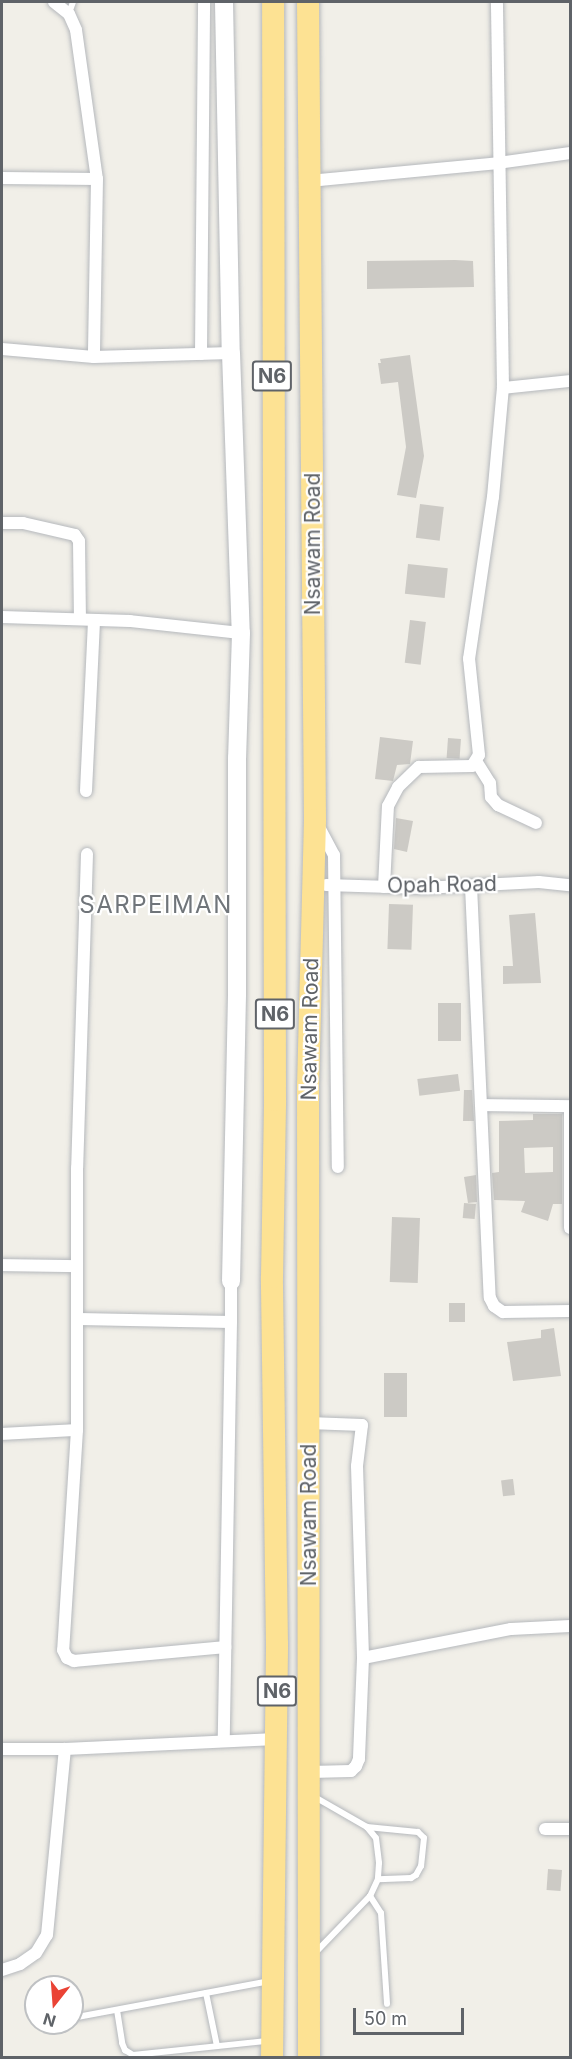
<!DOCTYPE html>
<html>
<head>
<meta charset="utf-8">
<style>
	body { margin:0 }
	#map { position:relative; width:572px; height:2059px; overflow:hidden; background:#f1efe8; font-family:Inter,sans-serif }
	div>[style] { position:absolute }
	.building>* { inset:0; background:#cccac5; transform-origin:0 0 }
	.roads { filter:drop-shadow(0 0 2px #b5b8bc) drop-shadow(0 0 2px #b5b8bc) }
	.lane>* { height:6px; margin:-3px; padding:0 3px; transform-origin:3px; border-radius:3px; background:#fff }
	.street>* { height:12px; margin:-6px; padding:0 6px; transform-origin:6px; border-radius:6px; background:#fff }
	.secondary>* { height:18px; margin:-9px; padding:0 9px; transform-origin:9px; border-radius:9px; background:#fff }
	.highway>* { height:22px; margin:-11px; padding:0 11px; transform-origin:11px; border-radius:11px; background:#fde293 }
	span { translate:-50% -50%; white-space:nowrap; text-align:center; line-height:1.15; -webkit-text-stroke:4.5px #fff; paint-order:stroke }
	.shield-label span { padding:2px 4px; background:#fff; border:2px solid; border-radius:4px; -webkit-text-stroke-width:0 }
	.shield-label { font-size:20px; color:#5f6368; font-weight:700 }
	.street-label { font-size:21px; color:#5f6368 }
	.quarter-label { font-size:24px; color:#70757a; letter-spacing:1.5px }
	.frame { position:absolute; inset:0; border:3px solid #5f6368; pointer-events:none }
	.north { position:absolute; left:24px; top:1975px; width:60px; height:60px; box-sizing:border-box; background:#fff; border:2px solid #bfc1c3; border-radius:50%; rotate:197deg; font-size:16px; font-weight:700; line-height:24px; text-align:center; color:#5f6368 }
	.north::after { content:''; display:block; margin:auto; width:21px; height:27px; background:#ea4335; clip-path:polygon(50% 0,100% 100%,50% 72%,0 100%) }
	.scale { position:absolute; left:353px; top:2008px; width:111px; height:27px; box-sizing:border-box; border:3px solid #5f6368; border-top:0; padding-left:8px; font-size:18px; line-height:21px; white-space:nowrap; color:#5f6368; -webkit-text-stroke:4px #fff; paint-order:stroke }
</style>
</head>
<body>
<div id="map">
	<div class="building">
		<i style="clip-path:polygon(455px 260px,473px 261px,474px 287px,367px 289px,367px 261px)"></i>
		<i style="clip-path:polygon(410px 355px,424px 456px,416px 498px,397px 495px,406px 447px,398px 382px,381px 384px,378px 363px,381px 363px,380px 359px)"></i>
		<i style="left:420px;top:504px;width:24px;height:34px;rotate:7deg"></i>
		<i style="left:408px;top:564px;width:40px;height:30px;rotate:6deg"></i>
		<i style="left:410px;top:620px;width:16px;height:43px;rotate:7deg"></i>
		<i style="clip-path:polygon(380px 737px,413px 741px,410px 764px,397px 765px,393px 781px,375px 779px)"></i>
		<i style="left:448px;top:738px;width:13px;height:20px;rotate:4deg"></i>
		<i style="clip-path:polygon(396px 818px,413px 821px,407px 852px,394px 849px)"></i>
		<i style="left:389px;top:904px;width:24px;height:45px;rotate:2deg"></i>
		<i style="clip-path:polygon(535px 913px,541px 983px,503px 984px,503px 966px,513px 966px,509px 915px)"></i>
		<i style="left:438px;top:1003px;width:23px;height:38px"></i>
		<i style="left:458px;top:1074px;width:17px;height:41px;rotate:83deg"></i>
		<i style="clip-path:polygon(464px 1090px,472px 1090px,474px 1121px,463px 1121px)"></i>
		<i style="clip-path:polygon(evenodd,533px 1114px,562px 1114px,562px 1204px,553px 1204px,548px 1221px,521px 1212px,525px 1201px,494px 1200px,492px 1173px,499px 1172px,499px 1121px,533px 1120px,533px 1114px,553px 1147px,553px 1172px,525px 1173px,524px 1148px,553px 1147px)"></i>
		<i style="clip-path:polygon(476px 1175px,477px 1202px,468px 1203px,464px 1177px)"></i>
		<i style="left:464px;top:1203px;width:12px;height:15px;rotate:5deg"></i>
		<i style="left:392px;top:1217px;width:28px;height:65px;rotate:2deg"></i>
		<i style="left:449px;top:1303px;width:16px;height:19px"></i>
		<i style="clip-path:polygon(554px 1328px,561px 1376px,513px 1381px,507px 1342px,541px 1338px,541px 1330px)"></i>
		<i style="left:407px;top:1373px;width:44px;height:23px;rotate:90deg"></i>
		<i style="left:513px;top:1479px;width:16px;height:12px;rotate:83deg"></i>
		<i style="left:548px;top:1869px;width:14px;height:21px;rotate:4deg"></i>
	</div>
	<div class="roads">
		<div class="lane">
			<i style="left:69px;top:13px;width:12px;rotate:-70deg"></i>
			<i style="left:313px;top:1796px;width:62px;rotate:29.9deg"></i>
			<i style="left:367px;top:1827px;width:14px;rotate:51deg"></i>
			<i style="left:376px;top:1838px;width:25px;rotate:83deg"></i>
			<i style="left:379px;top:1863px;width:16px;rotate:94deg"></i>
			<i style="left:378px;top:1879px;width:19px;rotate:115deg"></i>
			<i style="left:370px;top:1896px;width:78px;rotate:134deg"></i>
			<i style="left:367px;top:1827px;width:51px;rotate:5.6deg"></i>
			<i style="left:418px;top:1832px;width:8px;rotate:45deg"></i>
			<i style="left:424px;top:1838px;width:28px;rotate:96deg"></i>
			<i style="left:421px;top:1866px;width:10px;rotate:119deg"></i>
			<i style="left:416px;top:1875px;width:6px;rotate:149deg"></i>
			<i style="left:411px;top:1878px;width:33px;rotate:178deg"></i>
			<i style="left:370px;top:1896px;width:20px;rotate:57deg"></i>
			<i style="left:381px;top:1913px;width:91px;rotate:86.2deg"></i>
			<i style="left:206px;top:1993px;width:54px;rotate:78.3deg"></i>
			<i style="left:117px;top:2010px;width:33px;rotate:81deg"></i>
			<i style="left:122px;top:2043px;width:8px;rotate:67deg"></i>
			<i style="left:125px;top:2050px;width:9px;rotate:32deg"></i>
			<i style="left:133px;top:2055px;width:135px;rotate:-6deg"></i>
			<i style="left:72px;top:2018px;width:200px;rotate:-10.6deg"></i>
		</div>
		<div class="street">
			<i style="left:54px;top:2px;width:19px;rotate:39deg"></i>
			<i style="left:69px;top:14px;width:17px;rotate:66deg"></i>
			<i style="left:76px;top:30px;width:150px;rotate:82deg"></i>
			<i style="left:97px;top:179px;width:178px;rotate:91deg"></i>
			<i style="left:2px;top:178px;width:95px;rotate:0.6deg"></i>
			<i style="left:309px;top:181px;width:190px;rotate:-5.4deg"></i>
			<i style="left:498px;top:163px;width:73px;rotate:-7.9deg"></i>
			<i style="left:2px;top:349px;width:92px;rotate:5deg"></i>
			<i style="left:94px;top:357px;width:137px;rotate:-1.7deg"></i>
			<i style="left:201px;top:354px;width:352px;rotate:-89.5deg"></i>
			<i style="left:503px;top:388px;width:67px;rotate:-6deg"></i>
			<i style="left:2px;top:523px;width:21px"></i>
			<i style="left:23px;top:523px;width:53px;rotate:13deg"></i>
			<i style="left:75px;top:535px;width:7px;rotate:56deg"></i>
			<i style="left:79px;top:541px;width:78px;rotate:89.3deg"></i>
			<i style="left:2px;top:617px;width:128px;rotate:1.8deg"></i>
			<i style="left:130px;top:621px;width:112px;rotate:6.2deg"></i>
			<i style="left:476px;top:761px;width:26px;rotate:58deg"></i>
			<i style="left:490px;top:783px;width:14px;rotate:86deg"></i>
			<i style="left:491px;top:797px;width:11px;rotate:49deg"></i>
			<i style="left:498px;top:805px;width:42px;rotate:25.3deg"></i>
			<i style="left:86px;top:791px;width:171px;rotate:-87.3deg"></i>
			<i style="left:319px;top:827px;width:32px;rotate:62deg"></i>
			<i style="left:334px;top:855px;width:312px;rotate:89.3deg"></i>
			<i style="left:87px;top:854px;width:314px;rotate:91.8deg"></i>
			<i style="left:77px;top:1168px;width:262px;rotate:90deg"></i>
			<i style="left:77px;top:1430px;width:220px;rotate:93.6deg"></i>
			<i style="left:63px;top:1650px;width:9px;rotate:63deg"></i>
			<i style="left:67px;top:1658px;width:8px;rotate:23deg"></i>
			<i style="left:74px;top:1661px;width:152px;rotate:-5.3deg"></i>
			<i style="left:326px;top:885px;width:97px;rotate:1.8deg"></i>
			<i style="left:423px;top:888px;width:116px;rotate:-3deg"></i>
			<i style="left:539px;top:882px;width:31px;rotate:6deg"></i>
			<i style="left:471px;top:886px;width:412px;rotate:87.4deg"></i>
			<i style="left:490px;top:1298px;width:9px;rotate:63deg"></i>
			<i style="left:494px;top:1306px;width:11px;rotate:34deg"></i>
			<i style="left:503px;top:1312px;width:67px;rotate:-0.9deg"></i>
			<i style="left:384px;top:887px;width:81px;rotate:-87.2deg"></i>
			<i style="left:388px;top:806px;width:21px;rotate:-62deg"></i>
			<i style="left:398px;top:787px;width:29px;rotate:-44deg"></i>
			<i style="left:419px;top:767px;width:53px;rotate:-1.1deg"></i>
			<i style="left:472px;top:766px;width:13px;rotate:-58deg"></i>
			<i style="left:479px;top:755px;width:97px;rotate:-95.9deg"></i>
			<i style="left:469px;top:659px;width:164px;rotate:-81.6deg"></i>
			<i style="left:493px;top:497px;width:109px;rotate:-84.8deg"></i>
			<i style="left:503px;top:388px;width:386px;rotate:-90.9deg"></i>
			<i style="left:483px;top:1105px;width:87px;rotate:0.7deg"></i>
			<i style="left:570px;top:1110px;width:118px;rotate:90deg"></i>
			<i style="left:2px;top:1265px;width:75px;rotate:0.8deg"></i>
			<i style="left:79px;top:1319px;width:152px;rotate:1.1deg"></i>
			<i style="left:231px;top:1322px;width:419px;rotate:91deg"></i>
			<i style="left:231px;top:1322px;width:41px;rotate:-90deg"></i>
			<i style="left:309px;top:1423px;width:53px;rotate:2.2deg"></i>
			<i style="left:362px;top:1425px;width:41px;rotate:97deg"></i>
			<i style="left:357px;top:1466px;width:192px;rotate:88.2deg"></i>
			<i style="left:363px;top:1658px;width:101px;rotate:92.3deg"></i>
			<i style="left:359px;top:1759px;width:8px;rotate:113deg"></i>
			<i style="left:356px;top:1766px;width:7px;rotate:135deg"></i>
			<i style="left:351px;top:1771px;width:41px;rotate:178.6deg"></i>
			<i style="left:2px;top:1434px;width:75px;rotate:-3.1deg"></i>
			<i style="left:363px;top:1658px;width:151px;rotate:-11.1deg"></i>
			<i style="left:511px;top:1629px;width:59px;rotate:-2.9deg"></i>
			<i style="left:2px;top:1749px;width:63px"></i>
			<i style="left:65px;top:1749px;width:211px;rotate:-2.7deg"></i>
			<i style="left:545px;top:1829px;width:25px"></i>
			<i style="left:2px;top:1970px;width:19px;rotate:-18deg"></i>
			<i style="left:20px;top:1964px;width:19px;rotate:-35deg"></i>
			<i style="left:36px;top:1953px;width:21px;rotate:-59deg"></i>
			<i style="left:47px;top:1935px;width:187px;rotate:-84.5deg"></i>
		</div>
		<div class="secondary">
			<i style="left:224px;top:2px;width:351px;rotate:88.9deg"></i>
			<i style="left:231px;top:353px;width:280px;rotate:88deg"></i>
			<i style="left:241px;top:633px;width:125px;rotate:91.8deg"></i>
			<i style="left:237px;top:758px;width:237px;rotate:90deg"></i>
			<i style="left:237px;top:995px;width:286px;rotate:91.2deg"></i>
		</div>
		<div class="highway">
			<i style="left:308px;top:2px;width:818px;rotate:89.51deg"></i>
			<i style="left:315px;top:820px;width:265px;rotate:91.5deg"></i>
			<i style="left:308px;top:1085px;width:973px;rotate:89.94deg"></i>
			<i style="left:272px;top:2058px;width:413px;rotate:-89.3deg"></i>
			<i style="left:277px;top:1645px;width:368px;rotate:-90.8deg"></i>
			<i style="left:272px;top:1277px;width:177px;rotate:-89deg"></i>
			<i style="left:275px;top:1100px;width:1098px;rotate:-90.1deg"></i>
		</div>
	</div>
	<div class="shield-label">
		<span style="left:272px;top:376px">N6</span>
		<span style="left:275px;top:1014px">N6</span>
		<span style="left:277px;top:1691px">N6</span>
	</div>
	<div class="street-label">
		<span style="left:313px;top:544px;rotate:-90deg">Nsawam Road</span>
		<span style="left:442px;top:885px;rotate:-1deg">Opah Road</span>
		<span style="left:310px;top:1029px;rotate:-89deg">Nsawam Road</span>
		<span style="left:309px;top:1515px;rotate:-90deg">Nsawam Road</span>
	</div>
	<div class="quarter-label">
		<span style="left:156px;top:905px">SARPEIMAN</span>
	</div>
	<div class="frame"></div>
	<div class="north">N</div>
	<div class="scale">50 m</div>
</div>
</body>
</html>
